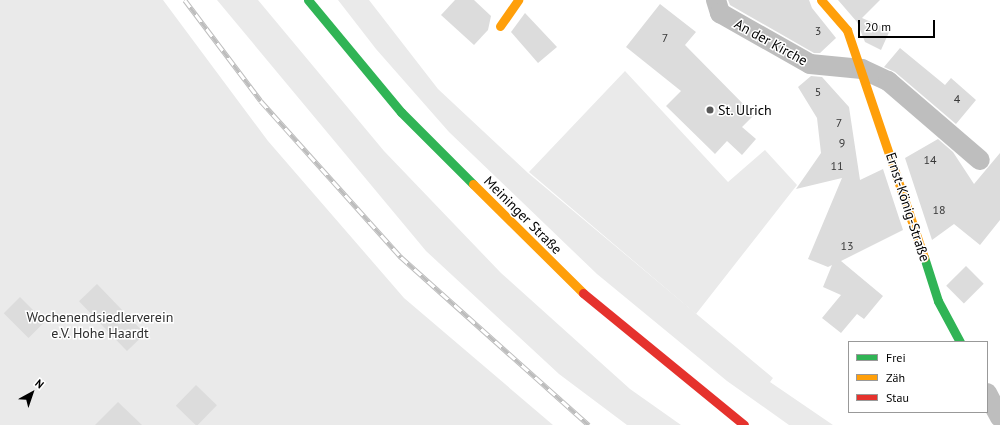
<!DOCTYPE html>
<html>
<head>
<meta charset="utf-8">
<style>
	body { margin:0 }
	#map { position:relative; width:1000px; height:425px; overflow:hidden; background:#fff; font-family:"PT Sans",sans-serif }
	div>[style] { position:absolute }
	.green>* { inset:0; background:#eaeaea }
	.building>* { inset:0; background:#dcdcdc; transform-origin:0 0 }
	.street>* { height:20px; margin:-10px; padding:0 10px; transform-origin:10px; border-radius:10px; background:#bebebe }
	.fast>* { height:9px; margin:-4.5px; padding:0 4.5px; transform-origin:4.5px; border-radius:4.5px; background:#30b455 }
	.slow>* { height:9px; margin:-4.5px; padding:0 4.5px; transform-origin:4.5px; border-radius:4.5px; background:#ff9f0a }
	.jam>* { height:9px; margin:-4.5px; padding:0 4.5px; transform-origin:4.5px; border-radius:4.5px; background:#e5322d }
	.rail>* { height:4.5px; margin-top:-2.25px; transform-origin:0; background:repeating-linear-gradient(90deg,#fff 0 9px,#bdbdbd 0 18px); box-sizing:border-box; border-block:1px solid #bdbdbd }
	.dots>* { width:11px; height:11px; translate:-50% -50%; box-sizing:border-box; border:2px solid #fff; border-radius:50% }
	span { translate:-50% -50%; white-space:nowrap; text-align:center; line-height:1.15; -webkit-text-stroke:3px #fff; paint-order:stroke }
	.number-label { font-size:12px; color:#373737 }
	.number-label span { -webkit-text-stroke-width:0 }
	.street-label { font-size:14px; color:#000 }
	.poi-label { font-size:14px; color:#000 }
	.left { translate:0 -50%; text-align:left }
	.park-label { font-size:14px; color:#2f2f2f }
	.legend { position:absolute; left:848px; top:341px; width:140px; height:72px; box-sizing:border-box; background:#fff; border:1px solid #999; margin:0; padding:5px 7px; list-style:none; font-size:12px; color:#000 }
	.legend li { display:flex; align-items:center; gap:8px; height:20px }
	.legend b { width:20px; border:1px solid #999 }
	.north { position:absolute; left:12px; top:373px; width:40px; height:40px; -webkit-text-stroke:3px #fff; paint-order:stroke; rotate:40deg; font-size:11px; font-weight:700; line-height:16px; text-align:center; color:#000 }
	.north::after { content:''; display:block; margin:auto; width:14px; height:18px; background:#000; clip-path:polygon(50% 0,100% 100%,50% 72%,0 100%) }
	.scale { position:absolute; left:858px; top:20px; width:77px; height:18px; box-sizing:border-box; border:2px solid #000; border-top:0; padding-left:5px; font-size:12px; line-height:14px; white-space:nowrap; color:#000; -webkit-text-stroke:3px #fff; paint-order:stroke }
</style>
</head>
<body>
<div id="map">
	<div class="green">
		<i style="clip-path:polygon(0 0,163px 0,268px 141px,404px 298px,553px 425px,0 425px)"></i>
		<i style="clip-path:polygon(217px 0,258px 0,384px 151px,501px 273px,630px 389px,681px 425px,627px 425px,559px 374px,426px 251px)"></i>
		<i style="clip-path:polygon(338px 0,369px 0,438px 89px,528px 173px,773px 378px,770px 382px,833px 425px,789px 425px,727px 381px,597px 274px,449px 132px,376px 49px)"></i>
		<i style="clip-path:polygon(625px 71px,728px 182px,765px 150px,797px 185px,696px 314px,529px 172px)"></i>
	</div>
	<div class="building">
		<i style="clip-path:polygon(455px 0,474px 0,491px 16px,488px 30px,474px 45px,441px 15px)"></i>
		<i style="clip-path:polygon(728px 0,809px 0,812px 8px,836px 38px,820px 53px,814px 53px,730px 5px)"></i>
		<i style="clip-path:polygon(838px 0,880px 0,862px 18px,890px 30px,881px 50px,865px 42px,857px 22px)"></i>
		<i style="clip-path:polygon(660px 4px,696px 32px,685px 45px,754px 115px,742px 127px,756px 139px,742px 155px,727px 141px,715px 154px,666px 106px,681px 91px,626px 47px)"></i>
		<i style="clip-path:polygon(525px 13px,557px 47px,538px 63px,511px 32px)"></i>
		<i style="clip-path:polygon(900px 48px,945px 85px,951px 78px,976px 100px,956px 124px,895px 72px,884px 67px)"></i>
		<i style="clip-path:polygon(811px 76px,822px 77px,849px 107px,860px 180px,883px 169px,903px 230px,841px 261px,883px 296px,864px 319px,857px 314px,841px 333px,822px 318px,841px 295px,823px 287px,832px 265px,828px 267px,808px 259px,842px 178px,796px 189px,821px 153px,817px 118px,798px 87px)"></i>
		<i style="clip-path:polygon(938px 139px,953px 152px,974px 184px,1000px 153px,1000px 220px,980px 245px,954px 224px,932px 240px,905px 158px)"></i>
		<i style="left:966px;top:266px;width:25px;height:28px;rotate:45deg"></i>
		<i style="left:97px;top:284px;width:69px;height:25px;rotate:46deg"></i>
		<i style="left:20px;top:297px;width:35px;height:23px;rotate:45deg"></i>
		<i style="left:196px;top:385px;width:29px;height:29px;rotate:44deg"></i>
		<i style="clip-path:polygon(118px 402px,142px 425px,95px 425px)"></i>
	</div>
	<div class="street">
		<i style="left:716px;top:0;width:14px;rotate:73deg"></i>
		<i style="left:720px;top:13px;width:103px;rotate:29.5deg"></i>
		<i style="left:810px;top:64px;width:52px;rotate:5.5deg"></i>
		<i style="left:862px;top:69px;width:29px;rotate:25deg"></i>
		<i style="left:888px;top:81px;width:121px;rotate:40.7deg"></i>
		<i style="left:987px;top:393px;width:27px;rotate:62deg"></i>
	</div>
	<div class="fast">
		<i style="left:308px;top:0;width:146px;rotate:50.3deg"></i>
		<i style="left:401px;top:112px;width:102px;rotate:45deg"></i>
		<i style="left:924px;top:257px;width:46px;rotate:72.3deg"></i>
		<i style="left:938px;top:301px;width:47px;rotate:61.8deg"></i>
	</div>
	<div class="slow">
		<i style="left:821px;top:0;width:40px;rotate:49deg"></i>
		<i style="left:847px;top:30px;width:240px;rotate:71.3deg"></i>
		<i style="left:500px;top:26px;width:32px;rotate:-55deg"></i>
		<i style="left:473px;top:184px;width:155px;rotate:44.7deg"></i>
	</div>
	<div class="jam">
		<i style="left:583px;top:293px;width:208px;rotate:39.3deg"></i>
	</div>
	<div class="rail">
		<i style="left:185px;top:0;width:126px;rotate:53deg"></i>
		<i style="left:261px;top:101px;width:210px;rotate:48.1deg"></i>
		<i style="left:401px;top:257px;width:252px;rotate:41.8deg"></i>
	</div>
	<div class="dots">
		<i style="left:710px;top:110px;background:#595959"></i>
	</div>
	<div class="number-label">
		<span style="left:818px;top:31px">3</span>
		<span style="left:665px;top:38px">7</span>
		<span style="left:818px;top:92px">5</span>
		<span style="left:957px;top:99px">4</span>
		<span style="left:839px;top:123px">7</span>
		<span style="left:842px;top:143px">9</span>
		<span style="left:930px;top:160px">14</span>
		<span style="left:837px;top:166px">11</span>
		<span style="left:939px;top:210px">18</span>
		<span style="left:847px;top:246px">13</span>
	</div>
	<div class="street-label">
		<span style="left:771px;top:42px;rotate:29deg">An der Kirche</span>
		<span style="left:908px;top:207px;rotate:72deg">Ernst-König-Straße</span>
		<span style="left:523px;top:215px;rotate:45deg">Meininger Straße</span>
	</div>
	<div class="poi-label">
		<span class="left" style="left:718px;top:110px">St. Ulrich</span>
	</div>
	<div class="park-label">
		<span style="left:100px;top:325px">Wochenendsiedlerverein<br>e.V. Hohe Haardt</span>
	</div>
	<ul class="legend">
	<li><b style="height:5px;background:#30b455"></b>Frei</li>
	<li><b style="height:5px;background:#ff9f0a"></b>Zäh</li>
	<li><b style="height:5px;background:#e5322d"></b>Stau</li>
	</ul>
	<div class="north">N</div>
	<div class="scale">20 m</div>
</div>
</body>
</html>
